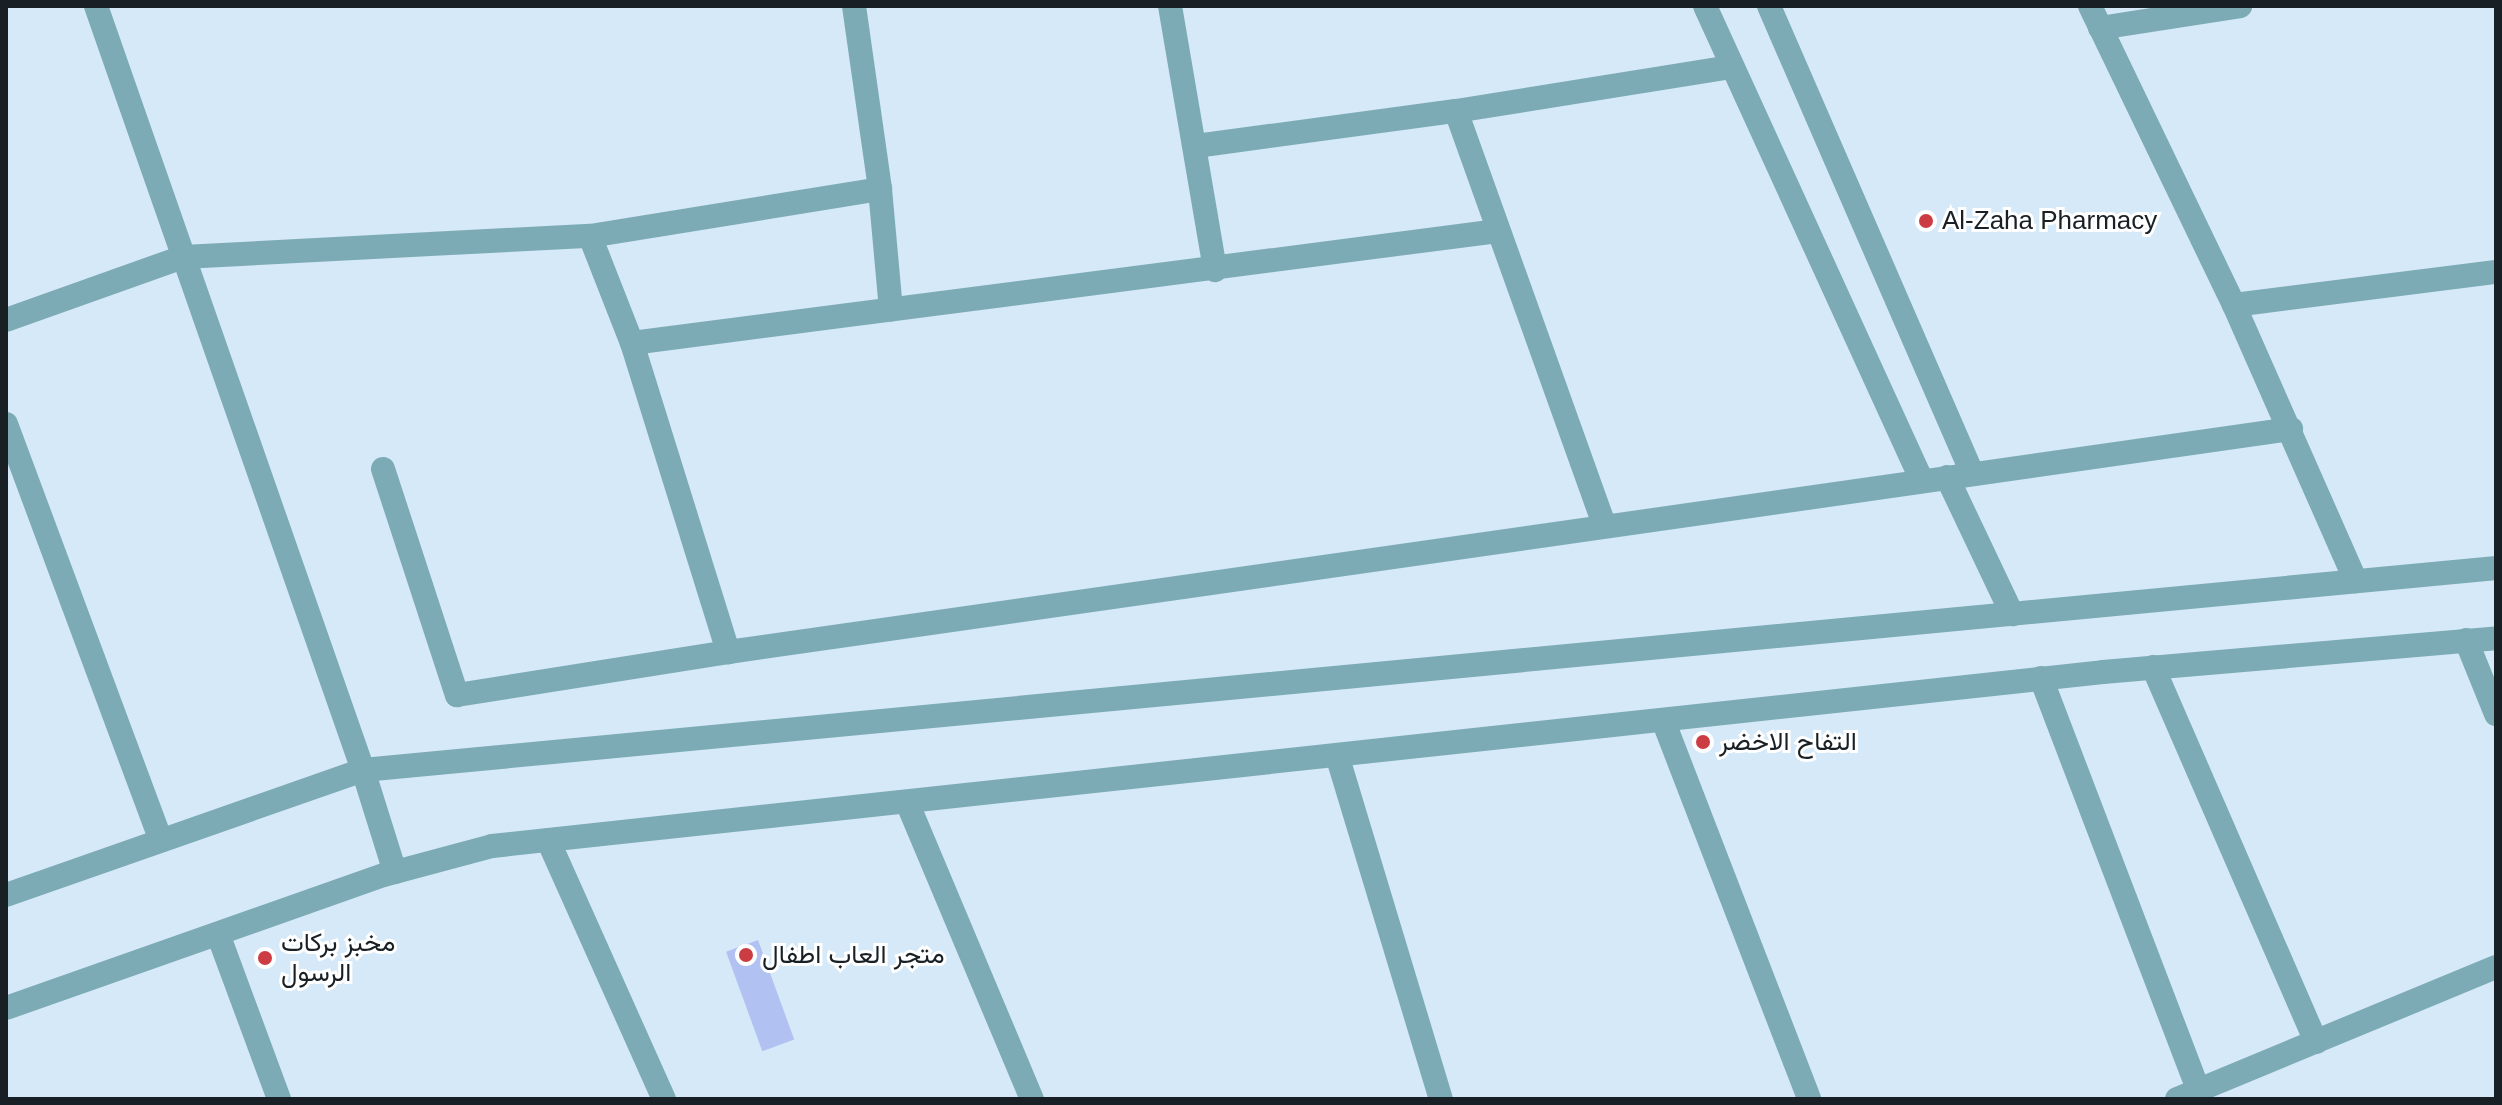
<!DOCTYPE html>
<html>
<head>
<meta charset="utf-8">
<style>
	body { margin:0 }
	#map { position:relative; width:2502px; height:1105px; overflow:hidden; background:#d5e9f8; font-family:Arial,Vazirmatn,sans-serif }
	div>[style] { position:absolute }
	.building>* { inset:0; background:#b1c2f2; transform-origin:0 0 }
	.minor>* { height:24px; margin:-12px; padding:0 12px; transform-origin:12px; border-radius:12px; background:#7cabb5 }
	.tertiary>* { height:24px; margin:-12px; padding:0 12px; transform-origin:12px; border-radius:12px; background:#7cabb5 }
	.dots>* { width:22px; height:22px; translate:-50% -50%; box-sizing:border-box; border:4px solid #fff; border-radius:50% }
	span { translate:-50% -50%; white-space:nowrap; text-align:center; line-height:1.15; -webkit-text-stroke:6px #fff; paint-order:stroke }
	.poi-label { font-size:26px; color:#182025 }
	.left { translate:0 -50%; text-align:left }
	.frame { position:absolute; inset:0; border:8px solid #182025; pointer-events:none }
</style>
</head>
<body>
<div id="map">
	<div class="building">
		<i style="left:758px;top:940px;width:106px;height:34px;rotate:70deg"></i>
	</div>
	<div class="minor">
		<i style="left:96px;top:6px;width:809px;rotate:70.74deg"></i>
		<i style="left:363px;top:770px;width:107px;rotate:72.6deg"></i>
		<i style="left:854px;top:6px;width:185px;rotate:81.9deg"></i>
		<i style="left:880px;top:189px;width:121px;rotate:84.8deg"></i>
		<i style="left:1170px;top:6px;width:268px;rotate:80.3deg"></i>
		<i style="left:1705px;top:6px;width:522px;rotate:65.45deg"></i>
		<i style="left:1769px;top:6px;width:509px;rotate:66.51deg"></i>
		<i style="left:2090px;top:6px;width:332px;rotate:64.3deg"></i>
		<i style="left:2234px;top:305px;width:302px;rotate:66.2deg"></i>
		<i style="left:2100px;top:28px;width:142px;rotate:-8.9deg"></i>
		<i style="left:1456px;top:111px;width:441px;rotate:70.3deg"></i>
		<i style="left:1196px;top:146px;width:262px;rotate:-7.7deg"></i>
		<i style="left:1456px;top:111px;width:279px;rotate:-9.1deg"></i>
		<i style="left:590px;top:236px;width:115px;rotate:68.6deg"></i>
		<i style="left:632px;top:343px;width:324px;rotate:72.7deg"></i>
		<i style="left:2234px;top:305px;width:264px;rotate:-7.2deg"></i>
		<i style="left:6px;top:320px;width:188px;rotate:-19.6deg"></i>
		<i style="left:183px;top:257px;width:408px;rotate:-3deg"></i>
		<i style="left:590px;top:236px;width:294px;rotate:-9.2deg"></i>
		<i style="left:632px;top:343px;width:873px;rotate:-7.37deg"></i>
		<i style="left:6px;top:424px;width:444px;rotate:69.6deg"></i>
		<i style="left:383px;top:469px;width:238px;rotate:71.9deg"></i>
		<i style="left:457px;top:695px;width:274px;rotate:-9deg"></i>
		<i style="left:728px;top:652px;width:1579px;rotate:-8.12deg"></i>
		<i style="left:1947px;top:477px;width:152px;rotate:64.6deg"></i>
		<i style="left:2466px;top:640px;width:80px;rotate:67.9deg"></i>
		<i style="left:2153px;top:667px;width:409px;rotate:66.5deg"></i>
		<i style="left:2041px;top:678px;width:441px;rotate:69.1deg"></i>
		<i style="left:1663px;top:720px;width:406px;rotate:68.9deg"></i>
		<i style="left:1337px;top:755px;width:359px;rotate:73.2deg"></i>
		<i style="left:907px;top:802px;width:322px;rotate:67.2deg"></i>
		<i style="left:548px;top:840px;width:284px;rotate:65.9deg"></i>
		<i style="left:218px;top:934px;width:176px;rotate:69.7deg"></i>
		<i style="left:2177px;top:1099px;width:345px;rotate:-22.5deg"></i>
	</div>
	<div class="tertiary">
		<i style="left:6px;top:895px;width:378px;rotate:-19.3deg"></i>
		<i style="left:363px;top:770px;width:2143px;rotate:-5.41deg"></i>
		<i style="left:6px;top:1008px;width:401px;rotate:-19.4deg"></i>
		<i style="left:384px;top:875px;width:112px;rotate:-15deg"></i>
		<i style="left:492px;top:846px;width:1620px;rotate:-6.16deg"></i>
		<i style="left:2103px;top:672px;width:394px;rotate:-4.9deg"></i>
	</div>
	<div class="dots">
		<i style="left:1926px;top:221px;background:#cb3c43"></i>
		<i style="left:1703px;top:742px;background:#cb3c43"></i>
		<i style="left:746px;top:955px;background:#cb3c43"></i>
		<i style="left:265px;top:958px;background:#cb3c43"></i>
	</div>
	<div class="poi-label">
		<span class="left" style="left:1942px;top:221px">Al-Zaha Pharmacy</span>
		<span class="left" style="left:1719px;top:742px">التفاح الاخضر</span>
		<span class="left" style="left:281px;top:958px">مخبز بركات<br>الرسول</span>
		<span class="left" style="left:762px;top:955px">متجر العاب اطفال</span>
	</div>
	<div class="frame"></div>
</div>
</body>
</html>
